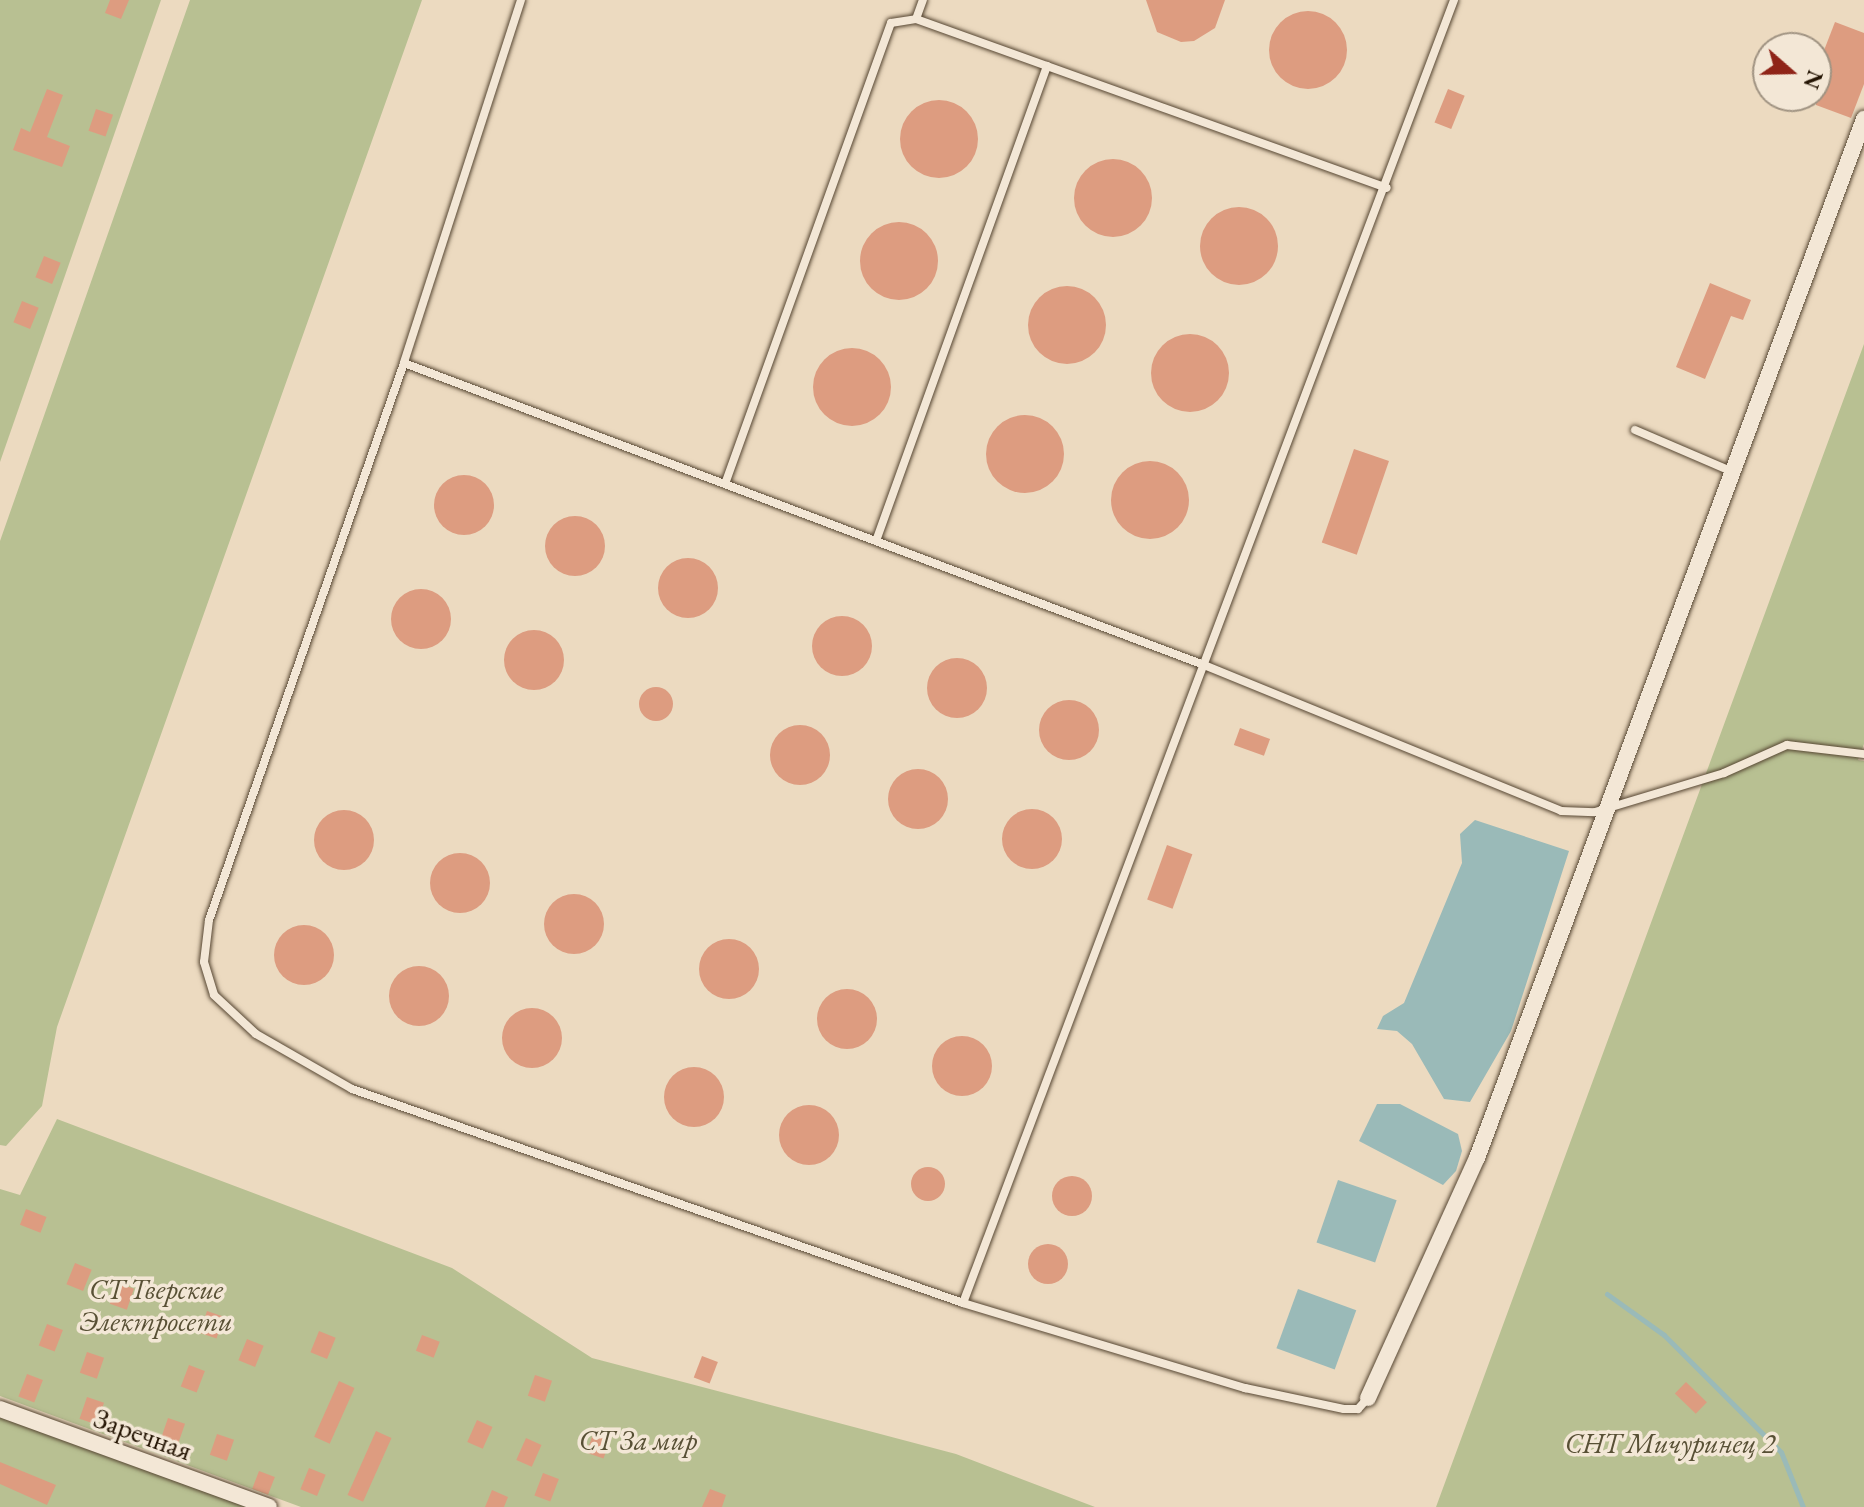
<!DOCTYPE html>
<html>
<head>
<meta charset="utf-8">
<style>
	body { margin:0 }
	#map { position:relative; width:1864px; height:1507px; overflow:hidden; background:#ecdac0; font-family:"EB Garamond",serif }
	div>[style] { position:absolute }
	.green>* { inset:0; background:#b8c092 }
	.water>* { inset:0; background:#9abab8; transform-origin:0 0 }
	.stream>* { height:5px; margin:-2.5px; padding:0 2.5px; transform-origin:2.5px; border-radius:2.5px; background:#9abab8 }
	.building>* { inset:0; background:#dd9c80; transform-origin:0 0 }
	.round { border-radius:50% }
	.roads { filter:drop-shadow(0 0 2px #564632) drop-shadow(0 0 2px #564632) }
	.service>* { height:8px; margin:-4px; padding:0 4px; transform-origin:4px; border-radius:4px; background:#f3e7d6 }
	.minor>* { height:16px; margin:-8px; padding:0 8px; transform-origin:8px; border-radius:8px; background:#f3e7d6 }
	span { translate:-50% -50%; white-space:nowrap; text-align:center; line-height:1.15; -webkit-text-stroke:7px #f3e7d6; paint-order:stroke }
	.park-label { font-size:28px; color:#585035; font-style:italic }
	.street-label { font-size:28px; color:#241403 }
	.north { position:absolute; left:1752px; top:32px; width:80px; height:80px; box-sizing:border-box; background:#f3e7d6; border:2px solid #a09382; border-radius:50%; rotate:110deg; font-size:22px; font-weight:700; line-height:32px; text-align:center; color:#241403 }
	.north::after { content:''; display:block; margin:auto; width:28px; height:36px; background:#8f2418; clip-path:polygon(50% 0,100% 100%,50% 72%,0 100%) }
</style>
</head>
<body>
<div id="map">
	<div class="green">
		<i style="clip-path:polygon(0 0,161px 0,0 462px)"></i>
		<i style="clip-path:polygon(190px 0,422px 0,57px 1027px,42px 1106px,6px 1146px,0 1145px,0 541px)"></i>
		<i style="clip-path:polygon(1864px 344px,1864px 744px,1858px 760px,1864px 761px,1864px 1507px,1436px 1507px)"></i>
		<i style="clip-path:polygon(57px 1119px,452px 1268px,592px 1358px,956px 1454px,1095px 1507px,301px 1507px,0 1396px,0 1189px,20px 1195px)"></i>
		<i style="clip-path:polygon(0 1417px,247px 1507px,0 1507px)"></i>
	</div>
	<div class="water">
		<i style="clip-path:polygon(1475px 820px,1569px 851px,1511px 1031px,1470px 1102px,1444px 1099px,1412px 1044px,1397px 1031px,1377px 1029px,1383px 1016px,1404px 1003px,1462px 863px,1460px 834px)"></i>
		<i style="clip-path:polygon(1377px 1104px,1400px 1104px,1458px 1134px,1462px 1151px,1456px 1171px,1443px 1185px,1359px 1141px)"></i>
		<i style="left:1338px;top:1180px;width:62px;height:66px;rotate:19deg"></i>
		<i style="left:1298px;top:1289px;width:62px;height:63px;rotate:20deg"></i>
	</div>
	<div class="stream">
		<i style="left:1607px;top:1294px;width:70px;rotate:35.7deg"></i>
		<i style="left:1664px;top:1335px;width:165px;rotate:45deg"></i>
		<i style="left:1781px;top:1452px;width:59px;rotate:68.2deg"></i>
	</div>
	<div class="building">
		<i style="clip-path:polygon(110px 0,129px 0,121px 19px,105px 13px)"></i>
		<i style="clip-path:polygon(1146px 0,1225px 0,1215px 28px,1194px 41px,1181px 42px,1157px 32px)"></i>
		<i class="round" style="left:1269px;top:11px;width:78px;height:78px"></i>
		<i style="clip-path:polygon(1835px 22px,1864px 33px,1864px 84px,1851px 118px,1816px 105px,1816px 71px)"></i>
		<i style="clip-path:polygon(47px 89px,63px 95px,47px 137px,70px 146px,62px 167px,13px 150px,21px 128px,30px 132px)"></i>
		<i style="left:1448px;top:89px;width:18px;height:36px;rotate:22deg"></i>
		<i class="round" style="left:900px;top:100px;width:78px;height:78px"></i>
		<i style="left:96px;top:109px;width:18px;height:23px;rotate:19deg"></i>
		<i class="round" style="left:1074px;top:159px;width:78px;height:78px"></i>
		<i class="round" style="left:1200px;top:207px;width:78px;height:78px"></i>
		<i class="round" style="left:860px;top:222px;width:78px;height:78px"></i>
		<i style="left:44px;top:256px;width:18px;height:23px;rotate:22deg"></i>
		<i style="clip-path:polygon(1710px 283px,1751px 300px,1743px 320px,1731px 316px,1705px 379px,1676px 367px)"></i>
		<i class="round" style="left:1028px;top:286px;width:78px;height:78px"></i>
		<i style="left:22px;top:301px;width:18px;height:23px;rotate:22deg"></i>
		<i class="round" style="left:1151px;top:334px;width:78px;height:78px"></i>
		<i class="round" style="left:813px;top:348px;width:78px;height:78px"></i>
		<i class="round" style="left:986px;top:415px;width:78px;height:78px"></i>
		<i style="left:1354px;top:449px;width:37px;height:99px;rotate:19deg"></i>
		<i class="round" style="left:1111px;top:461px;width:78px;height:78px"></i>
		<i class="round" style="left:434px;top:475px;width:60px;height:60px"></i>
		<i class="round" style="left:545px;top:516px;width:60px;height:60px"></i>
		<i class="round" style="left:658px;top:558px;width:60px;height:60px"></i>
		<i class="round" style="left:391px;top:589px;width:60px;height:60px"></i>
		<i class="round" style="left:812px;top:616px;width:60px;height:60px"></i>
		<i class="round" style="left:504px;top:630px;width:60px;height:60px"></i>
		<i class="round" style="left:927px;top:658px;width:60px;height:60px"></i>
		<i class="round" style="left:639px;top:687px;width:34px;height:34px"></i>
		<i class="round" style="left:1039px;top:700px;width:60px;height:60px"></i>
		<i class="round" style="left:770px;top:725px;width:60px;height:60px"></i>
		<i style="left:1240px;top:728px;width:32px;height:18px;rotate:20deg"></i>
		<i class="round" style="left:888px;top:769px;width:60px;height:60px"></i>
		<i class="round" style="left:1002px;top:809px;width:60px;height:60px"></i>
		<i class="round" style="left:314px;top:810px;width:60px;height:60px"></i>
		<i style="left:1167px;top:845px;width:27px;height:58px;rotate:20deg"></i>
		<i class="round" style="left:430px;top:853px;width:60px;height:60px"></i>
		<i class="round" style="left:544px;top:894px;width:60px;height:60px"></i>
		<i class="round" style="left:274px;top:925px;width:60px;height:60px"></i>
		<i class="round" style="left:699px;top:939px;width:60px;height:60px"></i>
		<i class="round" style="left:389px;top:966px;width:60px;height:60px"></i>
		<i class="round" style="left:817px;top:989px;width:60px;height:60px"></i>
		<i class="round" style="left:502px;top:1008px;width:60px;height:60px"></i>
		<i class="round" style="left:932px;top:1036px;width:60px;height:60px"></i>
		<i class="round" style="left:664px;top:1067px;width:60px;height:60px"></i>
		<i class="round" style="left:779px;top:1105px;width:60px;height:60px"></i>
		<i class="round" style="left:911px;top:1167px;width:34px;height:34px"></i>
		<i class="round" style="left:1052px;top:1176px;width:40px;height:40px"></i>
		<i style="left:26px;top:1209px;width:22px;height:17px;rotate:21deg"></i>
		<i class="round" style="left:1028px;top:1244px;width:40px;height:40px"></i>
		<i style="left:75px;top:1263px;width:18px;height:23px;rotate:22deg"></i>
		<i style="left:117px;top:1283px;width:18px;height:22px;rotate:19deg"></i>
		<i style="left:207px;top:1311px;width:18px;height:23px;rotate:19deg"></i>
		<i style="left:47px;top:1324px;width:17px;height:23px;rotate:21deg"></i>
		<i style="left:319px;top:1331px;width:18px;height:23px;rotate:22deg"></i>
		<i style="left:422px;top:1335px;width:19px;height:17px;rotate:21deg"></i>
		<i style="left:247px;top:1339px;width:18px;height:23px;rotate:22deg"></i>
		<i style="left:87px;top:1352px;width:18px;height:22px;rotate:19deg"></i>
		<i style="left:702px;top:1356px;width:17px;height:23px;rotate:21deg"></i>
		<i style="left:189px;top:1365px;width:17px;height:23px;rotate:21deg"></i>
		<i style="left:27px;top:1374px;width:17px;height:24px;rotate:21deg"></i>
		<i style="left:535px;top:1375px;width:18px;height:22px;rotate:19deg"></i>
		<i style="left:339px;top:1381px;width:17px;height:61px;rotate:24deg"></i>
		<i style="left:1686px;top:1382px;width:29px;height:16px;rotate:44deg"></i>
		<i style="left:87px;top:1397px;width:18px;height:23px;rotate:19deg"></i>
		<i style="left:168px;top:1418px;width:18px;height:23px;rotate:19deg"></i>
		<i style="left:477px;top:1420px;width:17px;height:24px;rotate:24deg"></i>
		<i style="left:376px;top:1431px;width:17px;height:70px;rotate:24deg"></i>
		<i style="left:594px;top:1431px;width:18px;height:23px;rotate:19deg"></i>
		<i style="left:217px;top:1434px;width:18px;height:22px;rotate:19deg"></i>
		<i style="left:526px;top:1438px;width:17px;height:24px;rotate:24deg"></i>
		<i style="clip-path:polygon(0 1462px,56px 1485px,47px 1505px,0 1484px)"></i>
		<i style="left:309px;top:1468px;width:18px;height:23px;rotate:22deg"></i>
		<i style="left:259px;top:1471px;width:17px;height:19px;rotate:21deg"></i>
		<i style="left:543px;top:1473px;width:17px;height:24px;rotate:21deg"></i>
		<i style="clip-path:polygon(710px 1489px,726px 1495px,722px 1507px,702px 1507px)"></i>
		<i style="clip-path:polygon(492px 1490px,508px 1497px,504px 1507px,485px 1507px)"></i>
	</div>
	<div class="roads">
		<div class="service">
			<i style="left:521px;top:0;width:381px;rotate:107.9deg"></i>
			<i style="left:404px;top:363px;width:590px;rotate:109.29deg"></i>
			<i style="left:209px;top:920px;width:42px;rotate:96.8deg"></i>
			<i style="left:204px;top:962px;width:34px;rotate:73deg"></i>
			<i style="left:214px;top:995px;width:57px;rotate:42.9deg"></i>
			<i style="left:256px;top:1034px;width:111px;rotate:29.8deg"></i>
			<i style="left:352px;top:1089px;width:647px;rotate:19.3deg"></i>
			<i style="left:963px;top:1303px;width:1392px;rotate:-69.35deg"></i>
			<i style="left:916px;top:19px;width:500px;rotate:19.74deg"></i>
			<i style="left:404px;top:363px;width:855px;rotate:20.68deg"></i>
			<i style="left:1204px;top:665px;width:386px;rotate:22.2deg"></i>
			<i style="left:1561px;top:811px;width:34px;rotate:2deg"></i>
			<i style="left:1595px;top:812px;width:135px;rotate:-16.8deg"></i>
			<i style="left:1724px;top:773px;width:69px;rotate:-24deg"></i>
			<i style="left:1787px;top:745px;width:78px;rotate:6.7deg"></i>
			<i style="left:1635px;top:430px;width:107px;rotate:23.2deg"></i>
			<i style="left:725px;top:484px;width:490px;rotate:-70.2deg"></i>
			<i style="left:891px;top:23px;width:25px;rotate:-9deg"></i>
			<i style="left:916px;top:19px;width:20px;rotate:-70deg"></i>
			<i style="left:876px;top:541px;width:505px;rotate:-70.2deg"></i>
			<i style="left:963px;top:1303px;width:295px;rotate:16.8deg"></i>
			<i style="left:1245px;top:1388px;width:101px;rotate:12deg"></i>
			<i style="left:1344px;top:1409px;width:14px"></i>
			<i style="left:1358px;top:1409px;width:15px;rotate:-48deg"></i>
		</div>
		<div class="minor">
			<i style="left:1368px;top:1398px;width:264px;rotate:-65.6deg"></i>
			<i style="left:1477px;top:1158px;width:1109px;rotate:-69.57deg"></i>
			<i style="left:0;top:1409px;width:286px;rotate:20deg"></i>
		</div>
	</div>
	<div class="park-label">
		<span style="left:156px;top:1305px">СТ Тверские<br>Электросети</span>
		<span style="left:638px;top:1440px">СТ За мир</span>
		<span style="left:1670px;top:1443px">СНТ Мичуринец 2</span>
	</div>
	<div class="street-label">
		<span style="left:143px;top:1434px;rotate:20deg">Заречная</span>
	</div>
	<div class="north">N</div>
</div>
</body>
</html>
